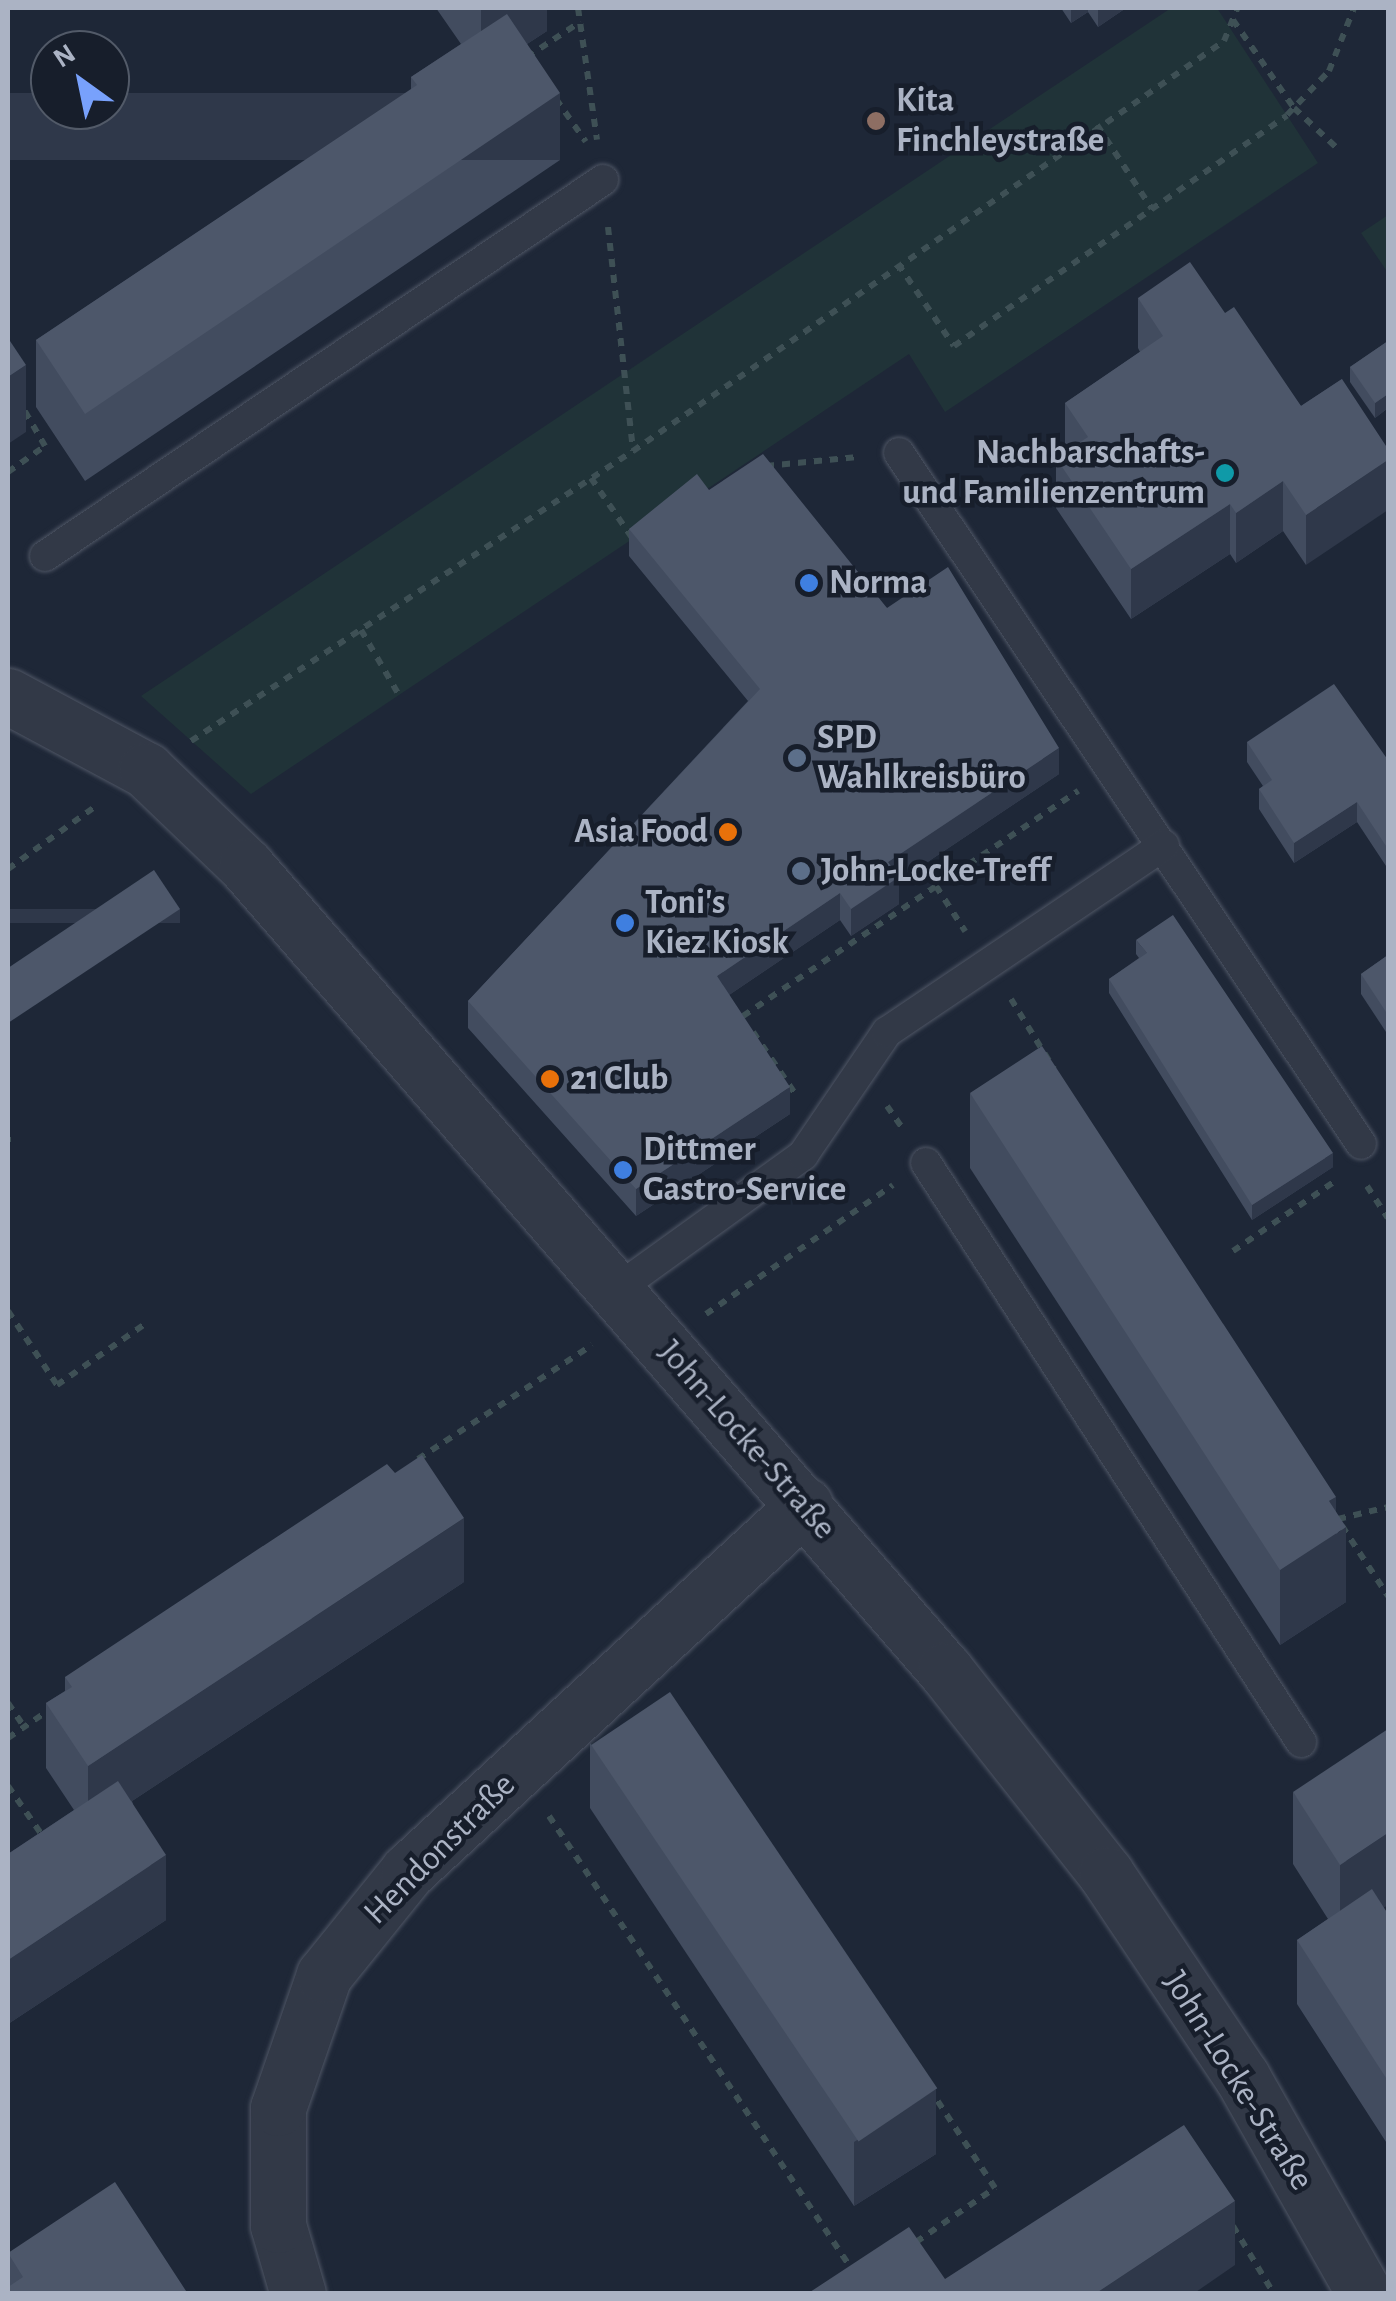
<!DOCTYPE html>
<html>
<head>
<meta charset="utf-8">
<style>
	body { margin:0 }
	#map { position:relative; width:1396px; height:2301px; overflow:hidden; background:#1e2737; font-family:"Alegreya Sans",sans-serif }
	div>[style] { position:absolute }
	.green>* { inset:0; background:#203338 }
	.path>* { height:6px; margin-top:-3px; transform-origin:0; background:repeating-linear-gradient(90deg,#3e5055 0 8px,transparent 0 16px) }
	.roads { filter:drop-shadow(0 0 2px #4f5665) drop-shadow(0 0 2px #4f5665) }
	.lane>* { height:30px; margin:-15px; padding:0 15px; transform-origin:15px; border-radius:15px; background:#323947 }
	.street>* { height:55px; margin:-27.5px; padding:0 27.5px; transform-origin:27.5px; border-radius:27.5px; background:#323947 }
	.wall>* { inset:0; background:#424c5f }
	.shaded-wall>* { inset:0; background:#2f384a; transform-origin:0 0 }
	.building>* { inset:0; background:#4d576a; transform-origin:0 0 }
	.dots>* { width:28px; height:28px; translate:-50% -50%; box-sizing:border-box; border:5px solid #171e2b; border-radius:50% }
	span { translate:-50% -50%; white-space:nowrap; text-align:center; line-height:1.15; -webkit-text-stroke:9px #171e2b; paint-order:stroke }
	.poi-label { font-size:35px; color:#abb3c4; font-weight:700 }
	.left { translate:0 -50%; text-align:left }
	.right { translate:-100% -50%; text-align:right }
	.street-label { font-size:35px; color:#abb3c4 }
	.frame { position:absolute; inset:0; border:10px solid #abb3c4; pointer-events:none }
	.north { position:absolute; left:30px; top:30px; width:100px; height:100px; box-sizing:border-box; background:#171e2b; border:2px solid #525a68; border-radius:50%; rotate:327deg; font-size:28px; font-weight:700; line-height:40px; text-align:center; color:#abb3c4 }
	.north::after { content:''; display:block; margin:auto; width:35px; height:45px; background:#78a1fc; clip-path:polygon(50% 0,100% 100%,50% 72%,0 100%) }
</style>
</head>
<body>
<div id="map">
	<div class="green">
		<i style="clip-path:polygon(1171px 8px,1217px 8px,1318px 163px,945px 412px,909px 354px,251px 794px,141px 696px)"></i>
		<i style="clip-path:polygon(1388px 215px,1388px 273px,1361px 233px)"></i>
	</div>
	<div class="path">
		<i style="left:578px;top:8px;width:133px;rotate:81.8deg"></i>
		<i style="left:1233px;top:20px;width:107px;rotate:55.3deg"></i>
		<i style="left:1294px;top:108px;width:62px;rotate:43deg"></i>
		<i style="left:527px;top:57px;width:64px;rotate:-33.4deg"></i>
		<i style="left:556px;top:99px;width:52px;rotate:55.1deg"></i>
		<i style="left:1097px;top:125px;width:100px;rotate:56.8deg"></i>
		<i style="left:608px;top:227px;width:225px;rotate:83.6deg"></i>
		<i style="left:898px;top:264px;width:99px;rotate:55.7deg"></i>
		<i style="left:954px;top:346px;width:405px;rotate:-34.7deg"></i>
		<i style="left:1287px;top:115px;width:61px;rotate:-46.3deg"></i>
		<i style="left:1329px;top:71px;width:68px;rotate:-68.4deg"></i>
		<i style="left:766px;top:466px;width:92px;rotate:-5.6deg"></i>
		<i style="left:8px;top:472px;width:45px;rotate:-35.1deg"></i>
		<i style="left:45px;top:446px;width:44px;rotate:-120.1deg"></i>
		<i style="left:591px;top:478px;width:74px;rotate:55.5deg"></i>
		<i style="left:361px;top:630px;width:75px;rotate:59.7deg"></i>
		<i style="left:191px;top:741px;width:529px;rotate:-33.27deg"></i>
		<i style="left:633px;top:451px;width:719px;rotate:-34.75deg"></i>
		<i style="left:1224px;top:41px;width:35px;rotate:-68deg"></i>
		<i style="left:8px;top:869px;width:108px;rotate:-35.6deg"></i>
		<i style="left:936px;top:886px;width:54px;rotate:57.2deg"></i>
		<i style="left:1011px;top:999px;width:82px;rotate:58.4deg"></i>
		<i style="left:743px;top:1016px;width:404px;rotate:-33.9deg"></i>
		<i style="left:753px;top:1032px;width:73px;rotate:55.7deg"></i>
		<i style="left:887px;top:1106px;width:28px;rotate:55deg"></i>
		<i style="left:8px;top:1137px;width:5px;rotate:90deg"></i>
		<i style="left:1367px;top:1186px;width:38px;rotate:57deg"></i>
		<i style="left:1233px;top:1251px;width:127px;rotate:-34.4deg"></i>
		<i style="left:8px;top:1311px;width:89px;rotate:56.5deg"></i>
		<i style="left:57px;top:1385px;width:107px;rotate:-34.7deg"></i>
		<i style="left:706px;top:1314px;width:227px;rotate:-34.6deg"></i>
		<i style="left:418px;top:1459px;width:208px;rotate:-33.2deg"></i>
		<i style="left:1338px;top:1519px;width:51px;rotate:-13.5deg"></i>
		<i style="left:1342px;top:1526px;width:84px;rotate:56.7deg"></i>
		<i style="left:8px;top:1703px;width:29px;rotate:56deg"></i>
		<i style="left:8px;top:1738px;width:53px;rotate:-34.3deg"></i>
		<i style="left:8px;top:1786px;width:63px;rotate:55.3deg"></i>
		<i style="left:549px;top:1816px;width:547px;rotate:56.25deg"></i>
		<i style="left:1233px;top:2226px;width:79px;rotate:58.9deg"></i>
		<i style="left:916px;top:2242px;width:96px;rotate:-34.4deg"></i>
		<i style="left:995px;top:2188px;width:113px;rotate:-123.4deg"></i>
	</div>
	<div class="roads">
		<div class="lane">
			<i style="left:899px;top:453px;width:831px;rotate:56.23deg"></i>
			<i style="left:45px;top:556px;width:673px;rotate:-33.97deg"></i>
			<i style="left:926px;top:1163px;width:690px;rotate:57.07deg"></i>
			<i style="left:616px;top:1290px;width:231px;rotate:-35.8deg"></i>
			<i style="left:803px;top:1155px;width:149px;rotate:-55.7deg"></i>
			<i style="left:887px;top:1032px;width:334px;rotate:-34deg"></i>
		</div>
		<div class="street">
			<i style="left:8px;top:696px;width:157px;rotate:28.2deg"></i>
			<i style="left:146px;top:770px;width:139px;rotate:43.8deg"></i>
			<i style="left:246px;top:866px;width:1065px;rotate:49deg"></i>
			<i style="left:945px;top:1670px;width:260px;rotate:51.7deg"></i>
			<i style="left:1106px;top:1874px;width:244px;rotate:56.2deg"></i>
			<i style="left:1242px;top:2077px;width:249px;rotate:60.5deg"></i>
			<i style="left:298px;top:2294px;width:72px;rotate:-106.2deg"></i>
			<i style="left:278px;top:2225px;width:117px;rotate:-90deg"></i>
			<i style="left:278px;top:2108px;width:141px;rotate:-70.9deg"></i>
			<i style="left:324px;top:1975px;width:134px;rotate:-51.1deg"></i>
			<i style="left:408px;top:1871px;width:540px;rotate:-42.67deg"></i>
		</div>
	</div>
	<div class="wall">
		<i style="clip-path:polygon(436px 8px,547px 8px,547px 31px,527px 44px,560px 160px,85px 481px,36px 407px,36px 340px,411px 90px,411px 77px,461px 44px)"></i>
		<i style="clip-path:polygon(1061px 8px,1126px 8px,1098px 27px,1088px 12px,1071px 23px)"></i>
		<i style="clip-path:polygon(1138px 298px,1225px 313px,1301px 406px,1342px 379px,1306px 565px,1283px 531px,1236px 563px,1230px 554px,1131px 619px,1056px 508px,1056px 458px,1065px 452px,1065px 403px,1140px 352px,1138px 348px)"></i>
		<i style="clip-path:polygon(1388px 341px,1388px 408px,1375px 418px,1350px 382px,1350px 367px)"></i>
		<i style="clip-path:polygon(709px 490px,887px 608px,1059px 774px,899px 881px,899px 904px,851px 936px,840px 920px,729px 995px,790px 1114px,636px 1216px,468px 1028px,468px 1001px,748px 701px,629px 556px,629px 529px)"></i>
		<i style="clip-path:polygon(1247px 742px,1388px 760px,1388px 869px,1357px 822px,1294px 863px,1259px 809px,1259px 789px,1263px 786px,1247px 762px)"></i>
		<i style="clip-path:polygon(1136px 940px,1333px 1167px,1252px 1220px,1109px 993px,1109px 979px,1139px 958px,1136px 954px)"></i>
		<i style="clip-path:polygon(1388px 955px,1388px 1035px,1361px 994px,1361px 974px)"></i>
		<i style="clip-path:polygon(970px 1093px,1336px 1512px,1346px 1602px,1280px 1645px,970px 1168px)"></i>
		<i style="clip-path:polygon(464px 1582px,132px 1801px,166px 1920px,8px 2024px,8px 1854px,74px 1810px,46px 1768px,46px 1703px,65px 1691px,65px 1677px)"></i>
		<i style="clip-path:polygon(590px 1743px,936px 2154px,854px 2206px,590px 1808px)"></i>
		<i style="clip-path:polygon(1293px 1792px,1388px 1914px,1388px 2145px,1297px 2004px,1297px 1940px,1328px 1919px,1293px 1864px)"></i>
		<i style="clip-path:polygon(8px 2253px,188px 2294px,8px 2294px)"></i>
	</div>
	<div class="shaded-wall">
		<i style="clip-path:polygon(484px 8px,547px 8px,547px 31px,481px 74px,481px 10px)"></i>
		<i style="clip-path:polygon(1071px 8px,1088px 8px,1088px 12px,1071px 23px)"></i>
		<i style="clip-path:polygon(1098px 8px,1126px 8px,1098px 27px)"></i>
		<i style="left:560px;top:93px;width:67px;height:573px;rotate:90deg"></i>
		<i style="clip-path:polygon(26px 365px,26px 432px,8px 444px,8px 377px)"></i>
		<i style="clip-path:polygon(1388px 394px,1388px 408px,1375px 418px,1375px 403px)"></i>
		<i style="clip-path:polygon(1388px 460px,1388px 510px,1306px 565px,1306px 515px)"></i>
		<i style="clip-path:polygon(1283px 481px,1283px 531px,1236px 563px,1236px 513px)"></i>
		<i style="clip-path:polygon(1230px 504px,1230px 554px,1131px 619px,1131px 569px)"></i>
		<i style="clip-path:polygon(1059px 748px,1059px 774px,899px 881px,899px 904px,851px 936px,851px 909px,888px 862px)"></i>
		<i style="clip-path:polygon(1357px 802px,1357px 822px,1294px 863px,1294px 843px)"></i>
		<i style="clip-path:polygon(840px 893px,840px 920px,717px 1003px,717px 976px)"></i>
		<i style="left:180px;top:909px;width:14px;height:206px;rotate:90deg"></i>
		<i style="clip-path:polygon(790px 1087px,790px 1114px,636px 1216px,636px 1189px)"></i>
		<i style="clip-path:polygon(1333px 1153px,1333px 1167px,1252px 1220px,1252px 1205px)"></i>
		<i style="clip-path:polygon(1336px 1497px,1336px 1534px,1346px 1527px,1346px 1602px,1280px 1645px,1280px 1570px,1329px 1501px)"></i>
		<i style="clip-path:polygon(464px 1518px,464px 1582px,88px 1830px,88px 1766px)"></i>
		<i style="clip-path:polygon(1388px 1833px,1388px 1905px,1340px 1937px,1340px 1865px)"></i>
		<i style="clip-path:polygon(166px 1855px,166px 1920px,8px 2024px,8px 1960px)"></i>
		<i style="clip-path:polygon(936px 2089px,936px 2154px,854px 2206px,854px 2142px)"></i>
		<i style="clip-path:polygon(1235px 2201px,1235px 2265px,1193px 2294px,1095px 2294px)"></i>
	</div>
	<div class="building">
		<i style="clip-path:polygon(507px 14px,560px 93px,85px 414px,36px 340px,417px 85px,411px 77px)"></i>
		<i style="clip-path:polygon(1190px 262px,1225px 313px,1234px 307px,1301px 406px,1342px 379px,1388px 449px,1388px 460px,1306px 515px,1283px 481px,1236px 513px,1230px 504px,1131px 569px,1056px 458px,1088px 437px,1065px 403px,1163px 336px,1138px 298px)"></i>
		<i style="clip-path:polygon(8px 338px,26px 365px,8px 377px)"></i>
		<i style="clip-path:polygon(1388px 341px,1388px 394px,1375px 403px,1350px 367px)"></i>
		<i style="clip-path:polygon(763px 454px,887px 608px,948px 567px,1059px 748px,888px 862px,899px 877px,851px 909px,840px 893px,717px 976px,790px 1087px,636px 1189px,468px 1001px,760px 689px,629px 529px,697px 474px,709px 490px)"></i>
		<i style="clip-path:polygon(1334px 684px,1388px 760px,1388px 849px,1357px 802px,1294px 843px,1259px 789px,1272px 780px,1247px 742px)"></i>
		<i style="clip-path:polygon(154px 870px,180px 909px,8px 1023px,8px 968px)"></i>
		<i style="clip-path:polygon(1173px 915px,1333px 1153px,1252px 1205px,1109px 979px,1147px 953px,1136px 940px)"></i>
		<i style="clip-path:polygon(1388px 955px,1388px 1015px,1361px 974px)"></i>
		<i style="clip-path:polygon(1042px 1046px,1336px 1497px,1329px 1501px,1346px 1527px,1280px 1570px,970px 1093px)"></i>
		<i style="clip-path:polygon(422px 1455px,464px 1518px,88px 1766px,46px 1703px,72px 1687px,65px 1677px,387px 1464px,395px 1473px)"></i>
		<i style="left:670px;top:1692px;width:478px;height:95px;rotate:56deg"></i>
		<i style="clip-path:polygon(1388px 1729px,1388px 1833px,1340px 1865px,1293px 1792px)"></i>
		<i style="clip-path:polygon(118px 1781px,166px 1855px,8px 1960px,8px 1854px)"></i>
		<i style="clip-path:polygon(1372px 1889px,1388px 1914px,1388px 2081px,1297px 1940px)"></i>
		<i style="clip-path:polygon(1184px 2125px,1235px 2201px,1095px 2294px,807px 2294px,909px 2227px,945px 2279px)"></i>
		<i style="clip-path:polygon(115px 2182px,188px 2294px,8px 2294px,8px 2287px,23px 2277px,8px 2253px)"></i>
	</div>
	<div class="dots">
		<i style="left:876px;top:121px;background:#8d6e63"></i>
		<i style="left:1225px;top:473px;background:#0f9aa8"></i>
		<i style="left:809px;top:583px;background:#3f7fe0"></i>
		<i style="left:797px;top:758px;background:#5c6f8a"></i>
		<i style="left:728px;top:832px;background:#e8710a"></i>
		<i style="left:801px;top:871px;background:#5c6f8a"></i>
		<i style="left:625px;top:923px;background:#3f7fe0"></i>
		<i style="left:550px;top:1079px;background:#e8710a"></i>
		<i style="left:623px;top:1170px;background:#3f7fe0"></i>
	</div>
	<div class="poi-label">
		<span class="left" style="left:896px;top:121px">Kita<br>Finchleystraße</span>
		<span class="right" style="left:1205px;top:473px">Nachbarschafts-<br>und Familienzentrum</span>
		<span class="left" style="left:829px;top:583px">Norma</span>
		<span class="left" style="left:817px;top:758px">SPD<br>Wahlkreisbüro</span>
		<span class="right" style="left:708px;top:832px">Asia Food</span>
		<span class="left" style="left:821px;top:871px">John-Locke-Treff</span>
		<span class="left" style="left:645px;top:923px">Toni's<br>Kiez Kiosk</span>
		<span class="left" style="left:570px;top:1079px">21 Club</span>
		<span class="left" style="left:643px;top:1170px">Dittmer<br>Gastro-Service</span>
	</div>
	<div class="street-label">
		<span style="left:747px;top:1440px;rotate:49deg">John-Locke-Straße</span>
		<span style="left:440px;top:1849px;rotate:-45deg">Hendonstraße</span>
		<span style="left:1238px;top:2081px;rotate:58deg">John-Locke-Straße</span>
	</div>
	<div class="frame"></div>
	<div class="north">N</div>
</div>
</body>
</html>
